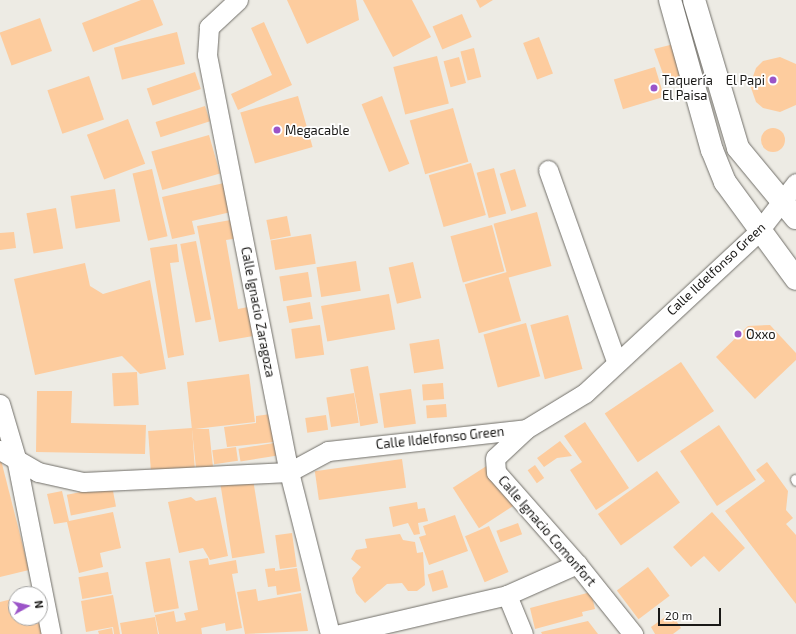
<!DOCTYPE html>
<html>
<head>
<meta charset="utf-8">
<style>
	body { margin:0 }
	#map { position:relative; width:796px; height:634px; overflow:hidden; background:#edebe4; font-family:"Exo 2",sans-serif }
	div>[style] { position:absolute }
	.building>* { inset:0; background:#fdcc9e; transform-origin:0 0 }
	.round { border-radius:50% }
	.roads { filter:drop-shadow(0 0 1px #716f69) drop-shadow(0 0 1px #716f69) }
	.service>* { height:9px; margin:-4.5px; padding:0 4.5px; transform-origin:4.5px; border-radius:4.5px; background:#fff }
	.minor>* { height:19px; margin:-9.5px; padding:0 9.5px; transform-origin:9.5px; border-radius:9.5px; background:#fff }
	.secondary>* { height:22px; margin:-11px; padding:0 11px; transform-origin:11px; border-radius:11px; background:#fff }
	.dots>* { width:11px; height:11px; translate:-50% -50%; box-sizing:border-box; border:2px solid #fff; border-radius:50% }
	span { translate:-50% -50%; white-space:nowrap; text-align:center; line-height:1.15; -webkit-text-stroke:3.5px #fff; paint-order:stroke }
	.poi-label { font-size:13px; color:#1a1917 }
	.right { translate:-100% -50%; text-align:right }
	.left { translate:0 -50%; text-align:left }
	.street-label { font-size:13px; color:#1a1917 }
	.north { position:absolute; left:8px; top:586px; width:40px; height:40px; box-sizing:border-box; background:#fff; border:1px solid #a3a3a2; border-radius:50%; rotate:82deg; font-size:11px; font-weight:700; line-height:16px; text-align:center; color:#1a1917 }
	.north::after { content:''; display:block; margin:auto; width:14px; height:18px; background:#9b54c8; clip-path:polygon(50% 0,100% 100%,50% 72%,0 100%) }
	.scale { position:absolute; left:658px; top:608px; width:63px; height:18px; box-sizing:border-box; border:2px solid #1a1917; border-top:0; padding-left:5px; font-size:12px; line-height:14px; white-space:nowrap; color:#1a1917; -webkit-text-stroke:3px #fff; paint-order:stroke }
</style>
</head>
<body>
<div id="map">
	<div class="building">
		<i style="clip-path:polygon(141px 0,153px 0,163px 25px,93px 52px,82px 23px)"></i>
		<i style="clip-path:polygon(287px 0,356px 0,359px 20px,307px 44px)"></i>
		<i style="clip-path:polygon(363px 0,412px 0,431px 37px,393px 57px)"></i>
		<i style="clip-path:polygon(476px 0,493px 0,480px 8px)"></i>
		<i style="left:462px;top:14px;width:25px;height:32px;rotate:67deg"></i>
		<i style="left:40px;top:18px;width:35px;height:43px;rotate:70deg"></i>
		<i style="clip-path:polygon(264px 22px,292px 85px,238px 110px,231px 94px,272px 75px,251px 28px)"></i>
		<i style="left:177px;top:32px;width:33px;height:65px;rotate:76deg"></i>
		<i style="left:539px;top:37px;width:39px;height:17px;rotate:69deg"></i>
		<i style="clip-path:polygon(674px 44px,683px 82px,667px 85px,654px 49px)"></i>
		<i style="left:474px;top:48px;width:30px;height:14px;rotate:76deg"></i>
		<i style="left:437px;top:56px;width:49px;height:45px;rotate:76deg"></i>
		<i style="left:459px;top:57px;width:27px;height:16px;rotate:75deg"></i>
		<i style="clip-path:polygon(780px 57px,796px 64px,796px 105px,780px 112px,763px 108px,756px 102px,750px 85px,756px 68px,763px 61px)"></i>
		<i style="left:655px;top:67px;width:31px;height:43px;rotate:73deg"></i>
		<i style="left:195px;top:72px;width:18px;height:51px;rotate:71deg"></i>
		<i style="left:89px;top:76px;width:46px;height:44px;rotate:71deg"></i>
		<i style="left:298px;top:96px;width:53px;height:60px;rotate:74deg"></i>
		<i style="left:382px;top:96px;width:73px;height:22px;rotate:68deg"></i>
		<i style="left:205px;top:106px;width:16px;height:52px;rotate:72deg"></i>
		<i style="left:453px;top:108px;width:56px;height:45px;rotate:74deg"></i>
		<i style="left:128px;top:119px;width:48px;height:44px;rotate:69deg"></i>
		<i class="round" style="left:761px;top:128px;width:24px;height:24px"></i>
		<i style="left:209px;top:135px;width:40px;height:60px;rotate:74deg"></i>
		<i style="left:471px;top:163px;width:54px;height:44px;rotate:74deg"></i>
		<i style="left:494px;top:168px;width:47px;height:18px;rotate:75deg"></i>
		<i style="left:152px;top:169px;width:69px;height:20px;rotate:77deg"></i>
		<i style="left:515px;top:169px;width:39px;height:16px;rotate:73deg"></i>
		<i style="clip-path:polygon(224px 183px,231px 212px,192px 221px,195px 234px,172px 239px,162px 197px)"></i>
		<i style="left:115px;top:189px;width:33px;height:45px;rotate:81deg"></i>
		<i style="left:56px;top:208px;width:41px;height:30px;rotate:80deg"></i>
		<i style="left:537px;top:212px;width:56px;height:45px;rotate:75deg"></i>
		<i style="left:287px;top:216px;width:20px;height:21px;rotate:79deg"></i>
		<i style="clip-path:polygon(236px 219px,239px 238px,226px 240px,238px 309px,253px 306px,259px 335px,219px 342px,197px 226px)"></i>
		<i style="left:492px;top:225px;width:48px;height:43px;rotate:75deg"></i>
		<i style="clip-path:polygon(14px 232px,16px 248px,0 250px,0 233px)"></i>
		<i style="left:311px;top:234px;width:30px;height:41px;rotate:81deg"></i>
		<i style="left:196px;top:241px;width:80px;height:16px;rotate:79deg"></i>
		<i style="clip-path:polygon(177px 244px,179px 262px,170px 263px,184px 355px,168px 358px,150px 248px)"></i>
		<i style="left:356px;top:261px;width:30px;height:40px;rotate:81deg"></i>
		<i style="left:413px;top:262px;width:37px;height:25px;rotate:77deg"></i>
		<i style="clip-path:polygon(85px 263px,90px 286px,103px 294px,150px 280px,166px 369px,140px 374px,122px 356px,35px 375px,14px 279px)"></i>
		<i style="left:308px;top:272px;width:25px;height:29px;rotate:81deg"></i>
		<i style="left:507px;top:272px;width:51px;height:44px;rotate:74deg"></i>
		<i style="left:389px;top:294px;width:36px;height:69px;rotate:80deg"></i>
		<i style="left:310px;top:302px;width:17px;height:24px;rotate:80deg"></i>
		<i style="left:568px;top:315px;width:56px;height:39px;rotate:75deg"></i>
		<i style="left:526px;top:323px;width:55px;height:44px;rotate:75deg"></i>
		<i style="left:320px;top:325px;width:30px;height:29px;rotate:82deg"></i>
		<i style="clip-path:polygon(770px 325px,796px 353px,796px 360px,755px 399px,716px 357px,748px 326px)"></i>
		<i style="left:439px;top:339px;width:30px;height:30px;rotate:81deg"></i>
		<i style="left:681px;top:362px;width:59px;height:92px;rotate:56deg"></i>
		<i style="left:368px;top:366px;width:58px;height:18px;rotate:80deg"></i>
		<i style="left:137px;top:372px;width:33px;height:25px;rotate:87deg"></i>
		<i style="clip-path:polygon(249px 374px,255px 422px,195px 429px,209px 429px,213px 467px,196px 468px,187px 382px)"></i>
		<i style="left:443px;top:383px;width:16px;height:21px;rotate:86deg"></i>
		<i style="left:411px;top:389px;width:35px;height:32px;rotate:82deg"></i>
		<i style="clip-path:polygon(37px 391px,72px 391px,71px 423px,146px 425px,145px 454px,36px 452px)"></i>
		<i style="left:354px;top:393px;width:30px;height:28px;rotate:81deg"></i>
		<i style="left:446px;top:404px;width:13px;height:20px;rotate:86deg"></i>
		<i style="clip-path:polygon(271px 414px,274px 442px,227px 447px,224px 427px,256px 423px,256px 416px)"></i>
		<i style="left:326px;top:415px;width:15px;height:21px;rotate:82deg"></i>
		<i style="clip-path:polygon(585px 422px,629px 488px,596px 510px,570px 470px,582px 462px,564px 436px)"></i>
		<i style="left:719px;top:425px;width:66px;height:47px;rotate:56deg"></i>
		<i style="left:192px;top:428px;width:41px;height:44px;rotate:86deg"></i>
		<i style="clip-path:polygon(560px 441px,572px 456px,557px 458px,544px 467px,537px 458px)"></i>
		<i style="left:274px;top:443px;width:13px;height:36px;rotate:81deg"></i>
		<i style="left:236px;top:447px;width:14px;height:24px;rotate:82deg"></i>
		<i style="clip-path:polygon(0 456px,29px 570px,0 577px)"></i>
		<i style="left:402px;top:459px;width:29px;height:88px;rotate:82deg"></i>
		<i style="clip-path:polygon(767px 462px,788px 491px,786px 510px,793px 518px,786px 524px,796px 535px,796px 604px,725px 511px,765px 481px,756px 470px)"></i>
		<i style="left:488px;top:465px;width:48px;height:42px;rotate:57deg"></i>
		<i style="left:535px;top:465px;width:16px;height:9px;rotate:55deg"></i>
		<i style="left:657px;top:471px;width:39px;height:73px;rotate:54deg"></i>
		<i style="left:253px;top:479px;width:75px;height:33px;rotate:81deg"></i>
		<i style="left:112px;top:486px;width:21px;height:46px;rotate:79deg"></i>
		<i style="clip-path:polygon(62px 491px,69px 521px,113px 512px,121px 548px,100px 553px,103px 567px,79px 573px,67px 522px,54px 524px,47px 494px)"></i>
		<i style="clip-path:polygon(191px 497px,196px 501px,216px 497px,228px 556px,210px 560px,203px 548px,179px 553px,168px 502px)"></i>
		<i style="clip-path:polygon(417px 502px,418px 509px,425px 508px,428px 521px,418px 523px,420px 534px,414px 535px,408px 523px,393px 527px,389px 507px)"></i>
		<i style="clip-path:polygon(712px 512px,745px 548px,719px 572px,704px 556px,691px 567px,673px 547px)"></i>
		<i style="clip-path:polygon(455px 515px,468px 551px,429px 565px,419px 537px,426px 535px,423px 526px)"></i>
		<i style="left:518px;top:523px;width:12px;height:23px;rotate:70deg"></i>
		<i style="left:489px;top:526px;width:50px;height:26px;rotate:67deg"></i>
		<i style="left:292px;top:533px;width:34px;height:17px;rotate:82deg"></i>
		<i style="clip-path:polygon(400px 534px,403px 540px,415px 542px,417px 553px,423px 552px,425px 585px,417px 591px,408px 591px,402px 583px,387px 584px,365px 603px,356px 593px,352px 578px,361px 567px,351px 559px,356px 550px,367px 548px,365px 539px)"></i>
		<i style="left:170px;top:558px;width:51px;height:25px;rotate:80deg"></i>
		<i style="clip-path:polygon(208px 558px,209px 565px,236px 560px,238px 573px,232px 574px,242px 628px,226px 631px,225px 623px,201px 628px,200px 619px,202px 634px,159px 634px,155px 615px,174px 611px,176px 622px,186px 620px,184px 613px,198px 610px,189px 561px)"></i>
		<i style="left:648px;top:567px;width:36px;height:39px;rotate:53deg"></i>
		<i style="clip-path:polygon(275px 568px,275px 571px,297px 568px,301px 591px,277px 595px,276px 586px,268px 587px,265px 569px)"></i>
		<i style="left:443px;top:570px;width:18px;height:16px;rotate:74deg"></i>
		<i style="left:108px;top:572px;width:22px;height:30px;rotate:80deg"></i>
		<i style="clip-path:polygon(256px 589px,258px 601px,301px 593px,308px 631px,245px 634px,237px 592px)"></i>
		<i style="clip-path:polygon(591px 592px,595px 609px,582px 612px,583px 616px,535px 629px,530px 608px)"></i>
		<i style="clip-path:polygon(113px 595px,120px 634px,114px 634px,113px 627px,86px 632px,81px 601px)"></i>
		<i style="clip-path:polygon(16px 598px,16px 618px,40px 618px,47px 634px,0 634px,0 602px)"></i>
		<i style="clip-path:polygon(671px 613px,681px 628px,673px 634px,655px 634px,651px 627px)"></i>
		<i style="clip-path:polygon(155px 617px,158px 634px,122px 634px,120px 623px)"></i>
		<i style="clip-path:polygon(588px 621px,598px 634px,542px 634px,541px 632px)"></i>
		<i style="clip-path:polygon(112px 628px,113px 634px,99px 634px,98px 631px)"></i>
	</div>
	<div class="roads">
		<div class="service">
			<i style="left:795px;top:479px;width:2px;rotate:63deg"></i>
		</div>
		<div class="minor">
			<i style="left:238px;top:0;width:40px;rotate:137deg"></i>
			<i style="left:209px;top:27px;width:28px;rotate:94deg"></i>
			<i style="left:207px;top:55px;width:425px;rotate:78.9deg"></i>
			<i style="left:289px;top:472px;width:167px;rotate:75.8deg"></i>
			<i style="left:548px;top:170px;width:203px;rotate:70.4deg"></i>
			<i style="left:0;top:404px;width:56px;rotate:73.5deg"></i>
			<i style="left:16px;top:458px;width:179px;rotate:78.8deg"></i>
			<i style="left:526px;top:429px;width:42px;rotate:136.9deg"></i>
			<i style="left:495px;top:458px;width:14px;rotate:86deg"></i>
			<i style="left:496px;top:472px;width:123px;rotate:48.6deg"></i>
			<i style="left:577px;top:564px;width:90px;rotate:51.3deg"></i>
			<i style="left:0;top:450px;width:44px;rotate:30.1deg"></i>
			<i style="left:38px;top:472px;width:46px;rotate:12.5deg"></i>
			<i style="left:83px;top:482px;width:206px;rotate:-2.8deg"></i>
			<i style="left:289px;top:472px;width:44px;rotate:-28.3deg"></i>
			<i style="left:328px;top:451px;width:199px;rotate:-6.3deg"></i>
			<i style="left:526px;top:429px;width:69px;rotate:-31.4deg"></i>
			<i style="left:585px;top:393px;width:236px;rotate:-42.9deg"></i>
			<i style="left:758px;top:232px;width:62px;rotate:-52.2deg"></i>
			<i style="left:507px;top:595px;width:42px;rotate:67.7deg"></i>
			<i style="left:340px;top:634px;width:171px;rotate:-13.1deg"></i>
			<i style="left:507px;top:595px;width:77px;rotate:-23.9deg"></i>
		</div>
		<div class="secondary">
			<i style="left:670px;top:0;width:156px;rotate:74.4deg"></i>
			<i style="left:712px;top:150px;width:35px;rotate:68deg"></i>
			<i style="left:725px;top:182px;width:120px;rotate:53.8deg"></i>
			<i style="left:694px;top:0;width:154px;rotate:73.4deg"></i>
			<i style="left:738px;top:148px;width:91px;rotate:50.4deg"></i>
		</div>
	</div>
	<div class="dots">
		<i style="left:773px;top:80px;background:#9b54c8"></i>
		<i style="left:654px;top:88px;background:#9b54c8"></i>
		<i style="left:277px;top:130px;background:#9b54c8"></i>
		<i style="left:738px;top:334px;background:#9b54c8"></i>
	</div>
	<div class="poi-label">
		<span class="right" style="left:765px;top:80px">El Papi</span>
		<span class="left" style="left:662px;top:88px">Taquería<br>El Paisa</span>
		<span class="left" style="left:285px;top:130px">Megacable</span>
		<span class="left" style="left:746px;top:334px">Oxxo</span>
	</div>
	<div class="street-label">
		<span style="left:716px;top:269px;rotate:-43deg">Calle Ildelfonso Green</span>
		<span style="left:258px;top:312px;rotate:79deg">Calle Ignacio Zaragoza</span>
		<span style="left:440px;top:438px;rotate:-6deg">Calle Ildelfonso Green</span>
		<span style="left:547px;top:531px;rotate:49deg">Calle Ignacio Comonfort</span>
	</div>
	<div class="north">N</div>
	<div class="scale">20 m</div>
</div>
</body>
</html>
